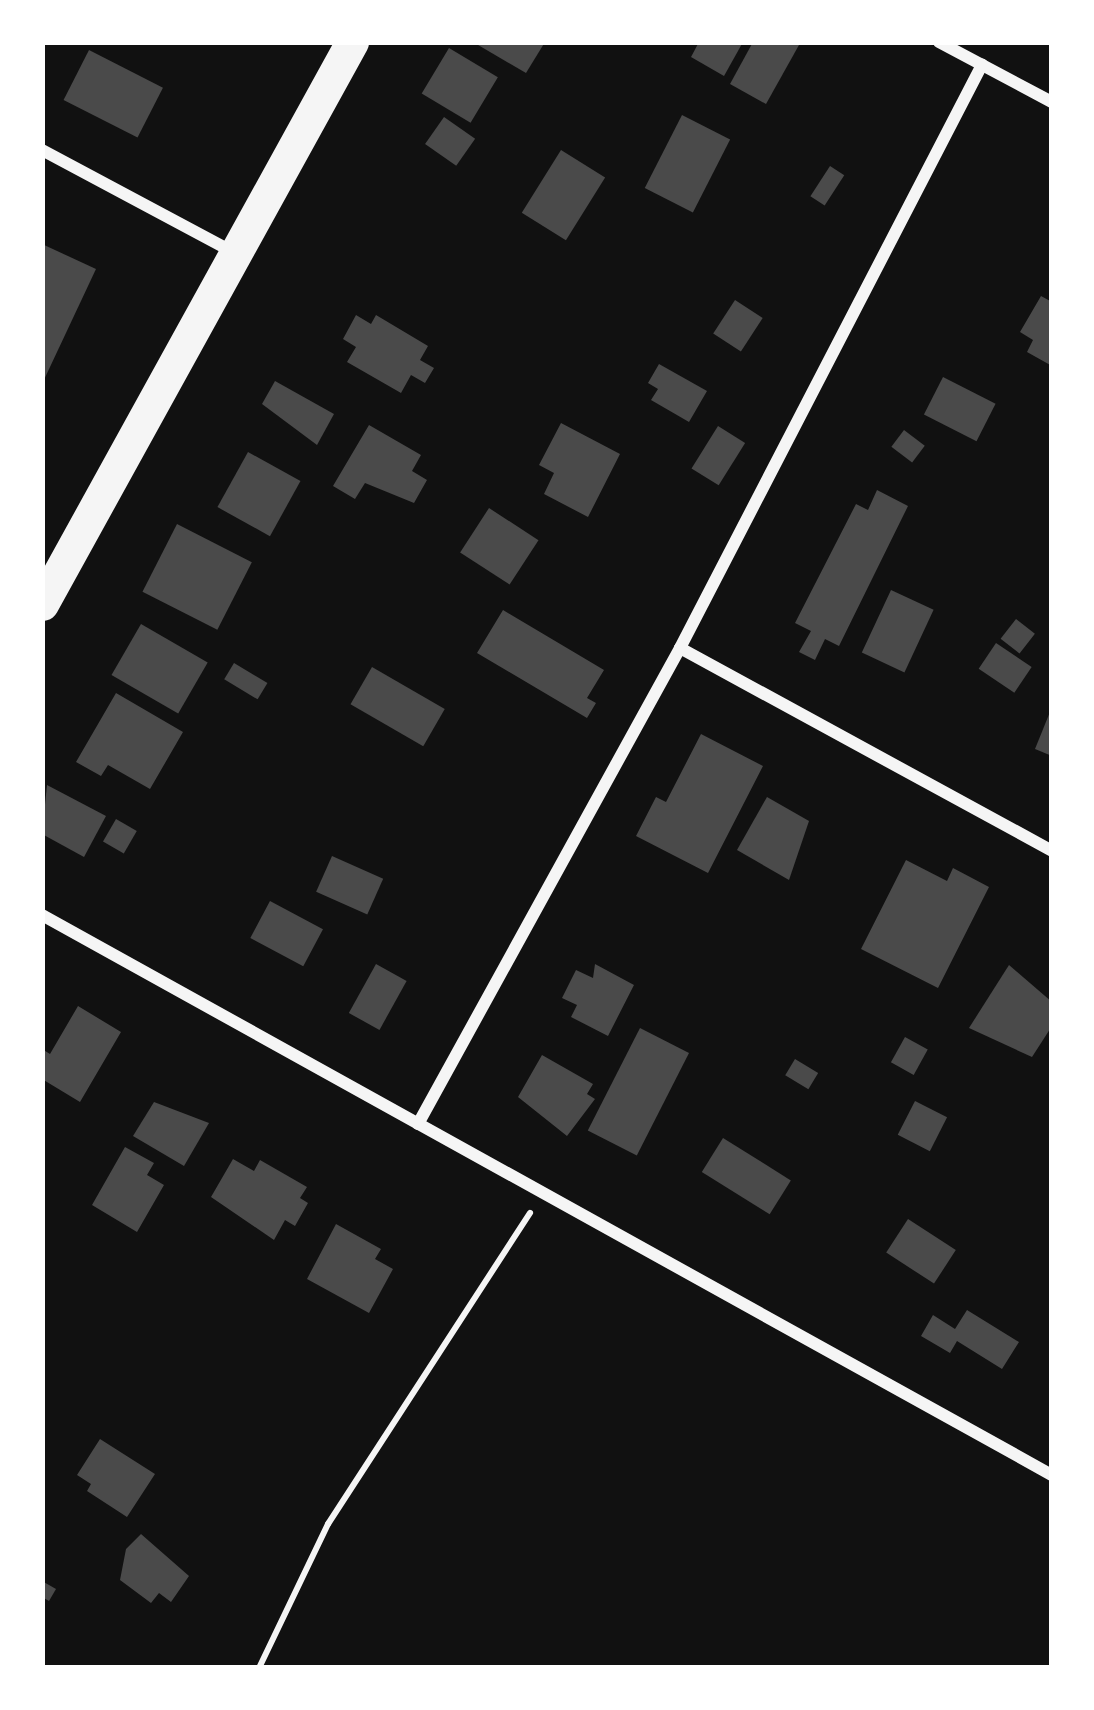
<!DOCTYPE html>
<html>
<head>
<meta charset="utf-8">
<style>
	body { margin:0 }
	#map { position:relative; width:1094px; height:1710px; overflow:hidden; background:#111; font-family:Arial,sans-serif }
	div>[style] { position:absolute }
	.building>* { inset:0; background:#4a4a4a; transform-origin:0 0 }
	.path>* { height:6px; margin:-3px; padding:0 3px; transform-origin:3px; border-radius:3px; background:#f5f5f5 }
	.minor>* { height:12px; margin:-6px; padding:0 6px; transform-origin:6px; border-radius:6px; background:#f5f5f5 }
	.trunk>* { height:33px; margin:-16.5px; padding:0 16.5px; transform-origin:16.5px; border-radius:16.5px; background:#f5f5f5 }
	span { translate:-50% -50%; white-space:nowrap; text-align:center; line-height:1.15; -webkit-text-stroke:9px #fff; paint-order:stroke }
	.frame { position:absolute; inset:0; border:45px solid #fff; pointer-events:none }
</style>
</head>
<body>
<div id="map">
	<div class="building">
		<i style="clip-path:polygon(473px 42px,545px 42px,526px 73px)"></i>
		<i style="clip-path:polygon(699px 42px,743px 42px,724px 76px,691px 57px)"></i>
		<i style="clip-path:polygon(753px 42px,799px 45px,766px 104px,730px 84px)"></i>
		<i style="left:449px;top:48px;width:57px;height:53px;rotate:31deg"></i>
		<i style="left:89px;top:50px;width:83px;height:56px;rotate:27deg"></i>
		<i style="left:682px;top:115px;width:54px;height:82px;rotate:27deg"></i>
		<i style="left:444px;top:117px;width:38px;height:33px;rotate:35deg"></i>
		<i style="left:561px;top:150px;width:52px;height:74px;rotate:32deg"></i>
		<i style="left:830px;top:166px;width:17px;height:36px;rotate:33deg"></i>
		<i style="clip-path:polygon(42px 244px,96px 269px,42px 384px)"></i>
		<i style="clip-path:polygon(1041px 296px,1052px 302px,1052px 366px,1027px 352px,1033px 340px,1020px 332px)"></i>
		<i style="left:735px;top:300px;width:33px;height:40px;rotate:33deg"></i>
		<i style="clip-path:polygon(356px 315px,371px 324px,376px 315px,428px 346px,420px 360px,434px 368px,425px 383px,411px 375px,401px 393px,347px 362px,356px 347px,343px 339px)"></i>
		<i style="clip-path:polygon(659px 364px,707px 391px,689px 422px,651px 400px,658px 389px,648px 383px)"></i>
		<i style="left:943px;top:377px;width:59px;height:42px;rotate:27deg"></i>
		<i style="clip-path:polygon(275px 381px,334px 414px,317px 445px,262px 404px)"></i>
		<i style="clip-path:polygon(561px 423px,620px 454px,588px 517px,544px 494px,554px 473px,539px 465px)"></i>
		<i style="clip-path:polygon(369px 425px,421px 455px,412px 471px,427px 480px,414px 503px,365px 483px,355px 499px,333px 486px)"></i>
		<i style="left:718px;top:426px;width:32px;height:50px;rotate:32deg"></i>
		<i style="left:904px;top:430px;width:26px;height:21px;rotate:37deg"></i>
		<i style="left:248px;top:452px;width:60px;height:63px;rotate:29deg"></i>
		<i style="clip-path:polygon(877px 490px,908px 506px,839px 646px,825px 639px,815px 660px,799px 652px,811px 631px,795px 623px,856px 504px,868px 510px)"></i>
		<i style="left:489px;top:508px;width:59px;height:53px;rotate:33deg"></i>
		<i style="left:177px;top:524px;width:84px;height:76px;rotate:27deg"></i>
		<i style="left:891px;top:590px;width:47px;height:69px;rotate:25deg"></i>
		<i style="clip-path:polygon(503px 610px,604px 670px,587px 698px,596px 703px,587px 718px,477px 653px)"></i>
		<i style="left:1016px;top:619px;width:24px;height:25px;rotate:38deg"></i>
		<i style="left:141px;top:624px;width:77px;height:59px;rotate:30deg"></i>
		<i style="left:996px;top:643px;width:43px;height:31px;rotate:34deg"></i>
		<i style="left:234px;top:663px;width:39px;height:19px;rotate:31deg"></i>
		<i style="left:372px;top:667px;width:84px;height:43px;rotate:30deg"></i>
		<i style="clip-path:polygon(116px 693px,183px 732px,150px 789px,108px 765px,101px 776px,76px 762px)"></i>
		<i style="clip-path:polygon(1052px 707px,1052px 756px,1035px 749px)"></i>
		<i style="clip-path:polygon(701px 734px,763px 766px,708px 873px,636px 836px,656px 797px,666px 802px)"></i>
		<i style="clip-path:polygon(47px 785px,106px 816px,84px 857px,42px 834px)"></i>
		<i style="clip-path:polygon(767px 797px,809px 821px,789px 880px,737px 850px)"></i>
		<i style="left:116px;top:819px;width:24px;height:26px;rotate:30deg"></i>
		<i style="left:332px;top:856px;width:56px;height:39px;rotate:24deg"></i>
		<i style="clip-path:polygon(906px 860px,947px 881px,953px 868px,989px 887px,938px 988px,861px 949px)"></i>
		<i style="left:270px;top:901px;width:60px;height:42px;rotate:28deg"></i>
		<i style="left:376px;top:964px;width:35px;height:56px;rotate:29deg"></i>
		<i style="clip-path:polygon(595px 964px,634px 985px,608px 1036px,571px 1017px,577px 1005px,562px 998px,576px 970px,593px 978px)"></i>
		<i style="clip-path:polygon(1009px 965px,1052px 1002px,1052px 1026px,1032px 1057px,969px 1028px)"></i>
		<i style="clip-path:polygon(78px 1006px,121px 1032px,80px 1102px,42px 1079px,42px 1049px,50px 1054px)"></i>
		<i style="left:640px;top:1028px;width:55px;height:115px;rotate:27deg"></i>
		<i style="left:905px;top:1037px;width:26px;height:29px;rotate:29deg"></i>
		<i style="clip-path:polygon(542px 1055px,593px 1084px,587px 1094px,595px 1099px,567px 1136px,518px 1097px)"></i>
		<i style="left:795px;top:1059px;width:27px;height:19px;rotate:31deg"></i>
		<i style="left:915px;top:1101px;width:36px;height:38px;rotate:27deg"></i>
		<i style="clip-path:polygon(154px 1102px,209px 1123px,184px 1166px,133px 1136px)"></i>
		<i style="left:723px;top:1138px;width:80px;height:40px;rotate:32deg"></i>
		<i style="clip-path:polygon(125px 1147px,154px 1163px,147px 1175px,164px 1185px,137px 1232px,92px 1205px)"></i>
		<i style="clip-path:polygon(233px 1159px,254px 1171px,260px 1160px,307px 1187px,300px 1198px,308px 1203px,295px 1226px,285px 1220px,274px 1240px,211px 1197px)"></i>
		<i style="left:908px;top:1219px;width:57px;height:40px;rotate:33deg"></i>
		<i style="clip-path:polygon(336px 1224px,381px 1249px,375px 1259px,393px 1269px,369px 1313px,307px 1279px)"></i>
		<i style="clip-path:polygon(967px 1310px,1019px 1342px,1002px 1369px,957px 1341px,950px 1353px,921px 1336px,933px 1315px,955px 1329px)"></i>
		<i style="clip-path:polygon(100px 1439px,155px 1474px,127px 1517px,87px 1491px,91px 1484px,77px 1475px)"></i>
		<i style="clip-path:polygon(141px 1534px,189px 1576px,171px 1602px,159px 1593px,151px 1603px,120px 1580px,126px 1549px)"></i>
		<i style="clip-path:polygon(42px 1581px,56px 1589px,49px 1601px,42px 1597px)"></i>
	</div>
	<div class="path">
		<i style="left:259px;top:1668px;width:160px;rotate:-64.4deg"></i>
		<i style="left:328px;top:1524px;width:371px;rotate:-57deg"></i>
	</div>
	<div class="minor">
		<i style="left:939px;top:42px;width:128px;rotate:28deg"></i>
		<i style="left:42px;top:150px;width:214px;rotate:28.1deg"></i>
		<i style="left:680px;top:648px;width:424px;rotate:28.6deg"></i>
		<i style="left:42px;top:915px;width:1155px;rotate:29.01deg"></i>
		<i style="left:418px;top:1124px;width:543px;rotate:-61.17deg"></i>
		<i style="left:680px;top:648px;width:657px;rotate:-62.62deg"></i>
	</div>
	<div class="trunk">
		<i style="left:42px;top:604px;width:642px;rotate:-61.12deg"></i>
	</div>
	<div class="frame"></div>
</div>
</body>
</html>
